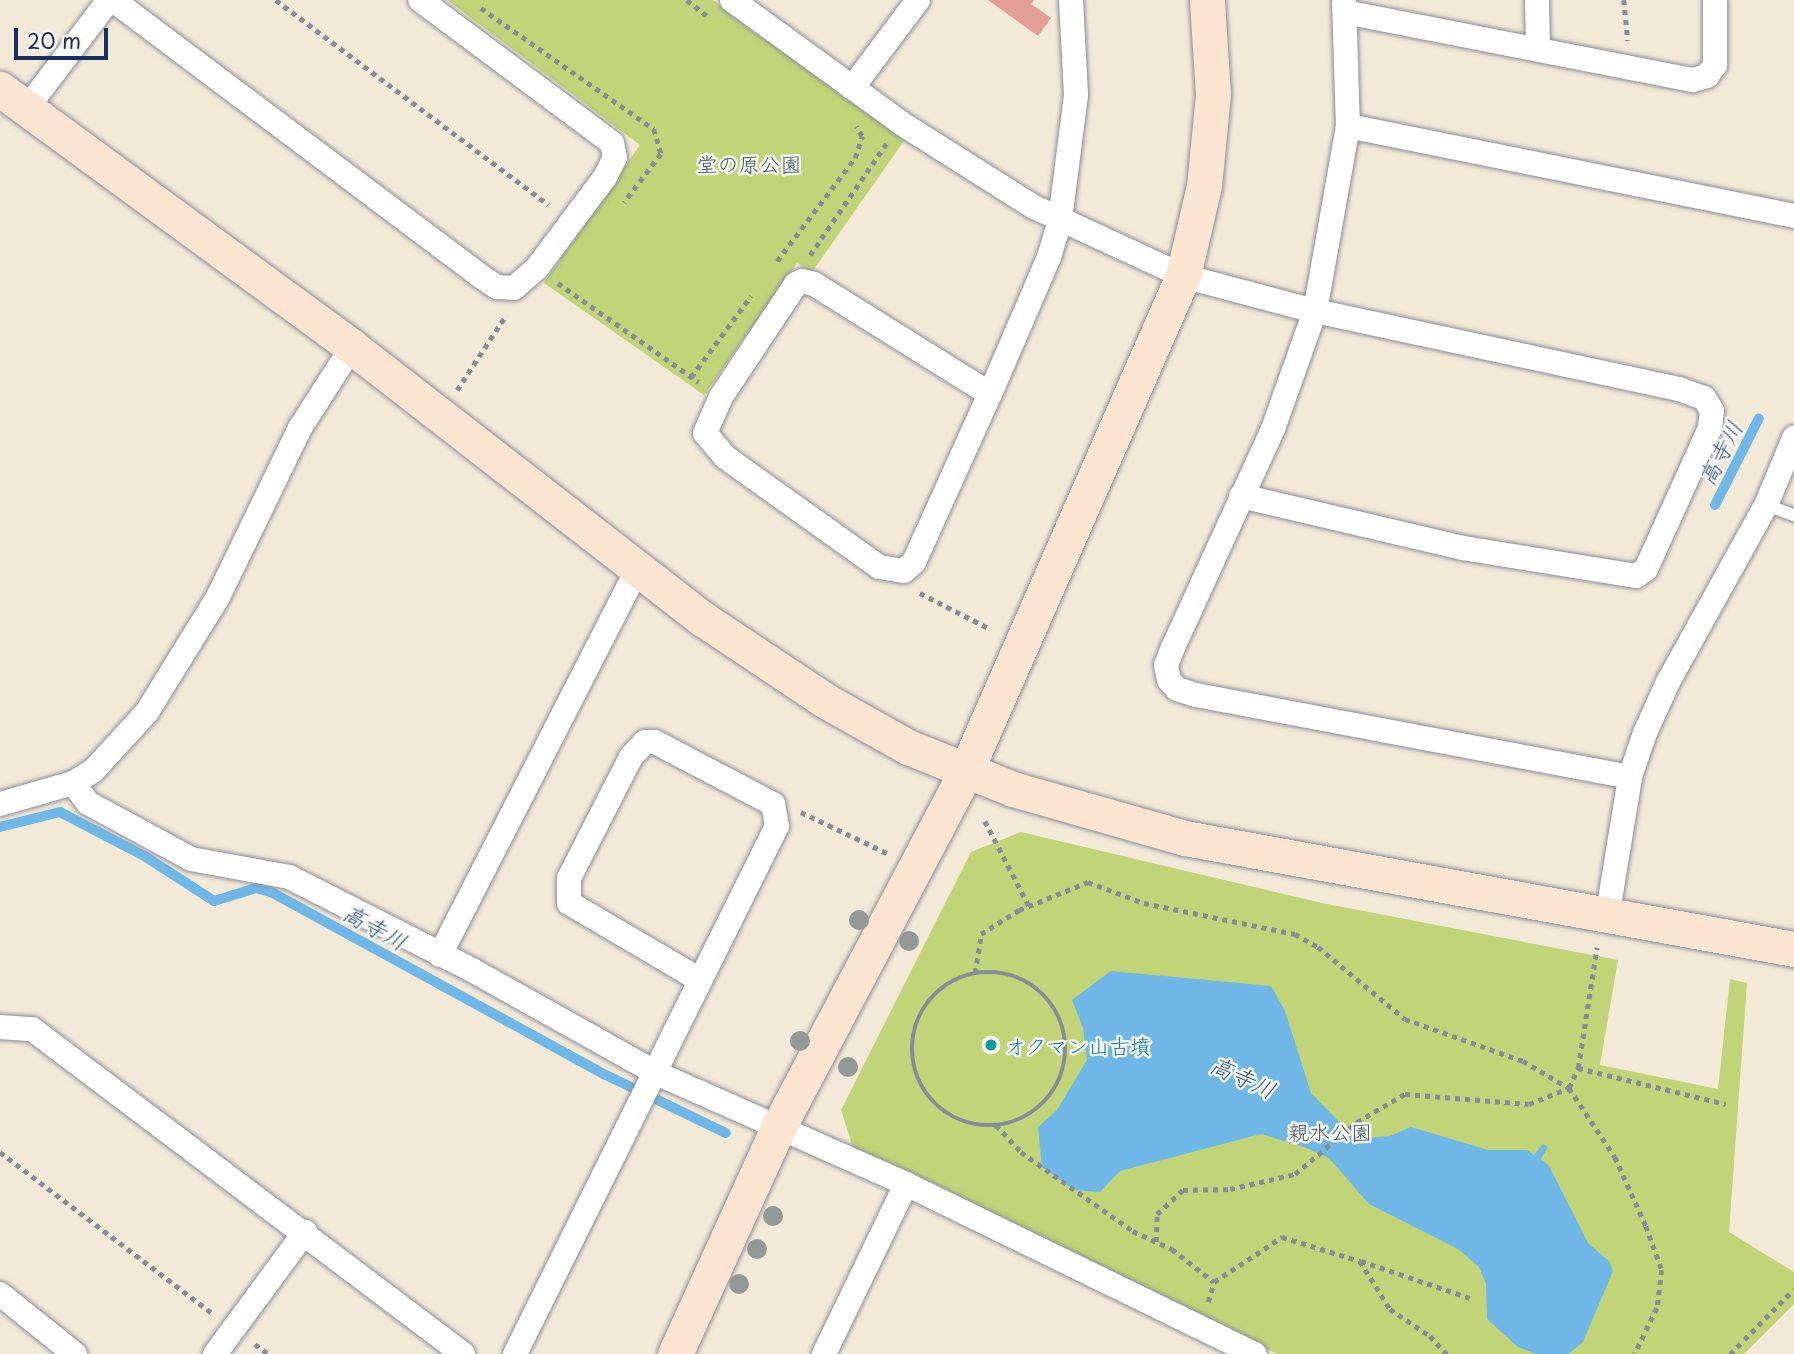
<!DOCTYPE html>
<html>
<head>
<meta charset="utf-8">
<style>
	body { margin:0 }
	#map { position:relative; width:1794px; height:1354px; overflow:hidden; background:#f3e9d7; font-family:"Playpen Sans","Klee One",sans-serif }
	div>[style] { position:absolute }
	.green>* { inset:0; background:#c1d478 }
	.water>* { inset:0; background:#6eb7e6 }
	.stream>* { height:10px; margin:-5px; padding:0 5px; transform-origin:5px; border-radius:5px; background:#6eb7e6 }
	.building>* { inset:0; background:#e39e97 }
	.path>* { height:4.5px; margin-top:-2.25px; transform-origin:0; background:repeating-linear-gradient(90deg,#878c9a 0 5px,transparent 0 10px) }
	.path>.ring { margin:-2.25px; padding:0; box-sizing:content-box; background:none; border:4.5px solid #878c9a; border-radius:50% }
	.roads { filter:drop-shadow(0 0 2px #878c9a) drop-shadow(0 0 2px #878c9a) }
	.lane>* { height:12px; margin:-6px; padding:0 6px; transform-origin:6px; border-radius:6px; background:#fff }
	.street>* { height:24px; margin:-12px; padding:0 12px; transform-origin:12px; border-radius:12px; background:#fff }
	.secondary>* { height:35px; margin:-17.5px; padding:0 17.5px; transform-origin:17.5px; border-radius:17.5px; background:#fce5d0 }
	.trees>* { width:20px; height:20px; margin:-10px; border-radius:50%; background:#939998 }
	.dots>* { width:19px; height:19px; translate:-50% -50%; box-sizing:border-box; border:4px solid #f6f6f2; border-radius:50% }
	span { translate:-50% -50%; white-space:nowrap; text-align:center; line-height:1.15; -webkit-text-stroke:5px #f6f6f2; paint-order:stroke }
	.park-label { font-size:21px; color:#445864 }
	.culture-label { font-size:21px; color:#0d838f }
	.left { translate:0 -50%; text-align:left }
	.water-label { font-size:23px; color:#345887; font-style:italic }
	.scale { position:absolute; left:14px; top:28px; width:94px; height:32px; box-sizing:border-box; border:4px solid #1b2f5e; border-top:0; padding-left:9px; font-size:21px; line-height:24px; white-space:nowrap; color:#1b2f5e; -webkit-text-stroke:5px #f6f6f2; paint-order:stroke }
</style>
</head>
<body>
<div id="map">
	<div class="green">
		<i style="clip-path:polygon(447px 0,713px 0,906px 138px,812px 272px,797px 263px,704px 395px,544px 283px,640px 145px)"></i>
		<i style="clip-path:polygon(1021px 832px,1322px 903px,1618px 960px,1600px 1065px,1718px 1089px,1730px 979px,1747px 983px,1729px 1232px,1794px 1272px,1794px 1304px,1744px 1354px,1277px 1354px,853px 1148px,841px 1110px,971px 852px)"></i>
	</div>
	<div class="water">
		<i style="clip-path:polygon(1111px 971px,1271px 986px,1285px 1011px,1311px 1093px,1344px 1127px,1367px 1138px,1390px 1136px,1411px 1127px,1488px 1150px,1527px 1150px,1534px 1155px,1543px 1144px,1548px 1147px,1541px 1159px,1549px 1166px,1588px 1243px,1609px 1261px,1613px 1271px,1583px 1342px,1568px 1354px,1537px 1354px,1518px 1347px,1487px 1319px,1486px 1284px,1479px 1267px,1458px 1249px,1369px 1204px,1329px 1158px,1304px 1147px,1261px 1134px,1120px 1171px,1100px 1192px,1074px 1190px,1042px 1167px,1038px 1127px,1057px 1110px,1087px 1060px,1083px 1028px,1072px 1000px)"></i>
	</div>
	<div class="stream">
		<i style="left:1715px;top:505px;width:97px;rotate:-63.2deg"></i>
		<i style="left:0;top:827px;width:62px;rotate:-14deg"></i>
		<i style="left:60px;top:812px;width:97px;rotate:27.6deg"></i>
		<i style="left:146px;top:857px;width:81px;rotate:32.9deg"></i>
		<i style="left:214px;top:901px;width:44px;rotate:-17.2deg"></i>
		<i style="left:256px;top:888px;width:18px;rotate:16deg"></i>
		<i style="left:273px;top:893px;width:379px;rotate:28.7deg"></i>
		<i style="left:606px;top:1075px;width:133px;rotate:25.8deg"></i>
	</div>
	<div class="building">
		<i style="clip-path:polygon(988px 0,1034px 0,1031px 4px,1051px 18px,1038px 36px)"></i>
	</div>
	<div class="path">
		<i style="left:276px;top:0;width:341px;rotate:36.9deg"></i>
		<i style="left:687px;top:0;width:28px;rotate:38deg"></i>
		<i style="left:1624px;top:0;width:41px;rotate:84.4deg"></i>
		<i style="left:481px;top:8px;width:211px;rotate:35deg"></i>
		<i style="left:654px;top:129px;width:26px;rotate:74deg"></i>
		<i style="left:661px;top:154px;width:61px;rotate:127.1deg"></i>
		<i style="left:810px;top:255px;width:135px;rotate:-55.6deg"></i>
		<i style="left:777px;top:261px;width:129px;rotate:-52.9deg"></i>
		<i style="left:855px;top:158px;width:23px;rotate:-72deg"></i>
		<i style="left:862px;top:136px;width:11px;rotate:-124deg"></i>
		<i style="left:558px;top:283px;width:172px;rotate:35.1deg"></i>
		<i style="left:691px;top:377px;width:101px;rotate:-53.5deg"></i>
		<i style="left:457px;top:390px;width:90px;rotate:-56.8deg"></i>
		<i style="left:920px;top:593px;width:79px;rotate:27.2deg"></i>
		<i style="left:801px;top:812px;width:95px;rotate:25.5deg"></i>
		<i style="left:985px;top:821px;width:96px;rotate:62.6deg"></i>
		<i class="ring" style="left:912px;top:972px;width:149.5px;height:149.5px"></i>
		<i style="left:975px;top:973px;width:39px;rotate:-81deg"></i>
		<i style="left:981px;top:934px;width:45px;rotate:-32.3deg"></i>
		<i style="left:1019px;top:910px;width:74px;rotate:-22.1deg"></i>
		<i style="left:1088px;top:882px;width:60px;rotate:20.6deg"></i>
		<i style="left:1144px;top:903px;width:154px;rotate:11.6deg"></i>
		<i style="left:1295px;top:934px;width:26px;rotate:29deg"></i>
		<i style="left:1318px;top:947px;width:113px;rotate:39.6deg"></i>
		<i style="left:1405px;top:1019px;width:125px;rotate:19.6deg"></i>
		<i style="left:1523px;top:1061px;width:53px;rotate:30.4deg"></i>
		<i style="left:1569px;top:1088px;width:83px;rotate:56.3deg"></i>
		<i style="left:1615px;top:1157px;width:76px;rotate:65.8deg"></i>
		<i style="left:1646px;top:1226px;width:47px;rotate:70deg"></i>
		<i style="left:1662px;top:1270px;width:38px;rotate:97deg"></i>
		<i style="left:1657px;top:1308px;width:51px;rotate:115.6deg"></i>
		<i style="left:1578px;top:1068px;width:152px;rotate:13.7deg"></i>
		<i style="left:996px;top:1125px;width:37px;rotate:47deg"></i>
		<i style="left:1021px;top:1152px;width:137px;rotate:35.2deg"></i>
		<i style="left:1133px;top:1231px;width:43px;rotate:24.8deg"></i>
		<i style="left:1172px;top:1249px;width:53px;rotate:38.2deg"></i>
		<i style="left:1214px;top:1282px;width:82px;rotate:-33.5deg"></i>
		<i style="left:1282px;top:1237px;width:82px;rotate:17.1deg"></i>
		<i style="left:1360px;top:1261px;width:57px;rotate:58deg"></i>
		<i style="left:1390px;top:1309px;width:48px;rotate:34deg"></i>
		<i style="left:1430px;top:1336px;width:25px;rotate:47deg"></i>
		<i style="left:0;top:1152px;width:265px;rotate:37.2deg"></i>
		<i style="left:1156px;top:1242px;width:28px;rotate:-88deg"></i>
		<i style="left:1157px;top:1214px;width:35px;rotate:-43deg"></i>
		<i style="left:1183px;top:1190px;width:47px;rotate:-1.2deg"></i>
		<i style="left:1230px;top:1189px;width:67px;rotate:-13deg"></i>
		<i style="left:1295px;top:1174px;width:81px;rotate:-40deg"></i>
		<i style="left:1357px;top:1122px;width:56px;rotate:-30.3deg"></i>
		<i style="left:1405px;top:1094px;width:124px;rotate:4.6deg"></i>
		<i style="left:1529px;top:1104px;width:43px;rotate:-21.8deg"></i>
		<i style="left:1569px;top:1088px;width:22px;rotate:-66deg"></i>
		<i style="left:1578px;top:1068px;width:122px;rotate:-81.1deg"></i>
		<i style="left:1361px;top:1261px;width:115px;rotate:18.7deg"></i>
		<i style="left:1208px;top:1302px;width:21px;rotate:-73deg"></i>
		<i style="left:255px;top:1344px;width:17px;rotate:36deg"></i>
		<i style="left:1730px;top:1354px;width:91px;rotate:-45.4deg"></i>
	</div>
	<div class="roads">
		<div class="lane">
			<i style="left:1766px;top:505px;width:30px;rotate:20deg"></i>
		</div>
		<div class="street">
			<i style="left:113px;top:0;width:454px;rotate:36.9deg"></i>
			<i style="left:476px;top:273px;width:25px;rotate:34deg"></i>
			<i style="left:497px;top:287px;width:17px;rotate:3deg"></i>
			<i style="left:514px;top:288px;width:30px;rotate:-41deg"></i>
			<i style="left:537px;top:268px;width:114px;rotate:-53.2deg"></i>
			<i style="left:605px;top:177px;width:22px;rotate:-63deg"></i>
			<i style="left:615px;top:157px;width:14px;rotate:-102deg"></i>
			<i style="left:612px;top:143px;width:239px;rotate:-143.3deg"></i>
			<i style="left:732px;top:0;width:209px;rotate:36deg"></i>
			<i style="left:901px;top:123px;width:157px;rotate:32.3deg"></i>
			<i style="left:1034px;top:207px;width:164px;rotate:24.8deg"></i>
			<i style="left:1183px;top:276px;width:137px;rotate:14.9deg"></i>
			<i style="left:1315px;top:311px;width:372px;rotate:12.1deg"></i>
			<i style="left:1679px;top:389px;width:27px;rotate:20deg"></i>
			<i style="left:1704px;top:398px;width:15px;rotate:58deg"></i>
			<i style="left:1712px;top:411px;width:17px;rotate:97deg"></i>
			<i style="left:1710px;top:428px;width:155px;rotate:114.4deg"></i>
			<i style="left:1646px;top:569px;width:12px;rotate:145deg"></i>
			<i style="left:1636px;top:576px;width:175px;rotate:-170.8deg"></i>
			<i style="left:1463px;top:548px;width:228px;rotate:-166.8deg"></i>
			<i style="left:1344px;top:0;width:126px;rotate:88.2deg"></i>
			<i style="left:1348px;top:126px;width:188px;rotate:100.1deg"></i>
			<i style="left:1315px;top:311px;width:125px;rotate:109.6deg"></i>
			<i style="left:1273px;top:429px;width:240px;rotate:114.6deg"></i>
			<i style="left:1173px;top:647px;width:19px;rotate:111deg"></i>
			<i style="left:1166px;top:665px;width:15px;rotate:79deg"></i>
			<i style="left:1169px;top:680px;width:12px;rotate:48deg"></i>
			<i style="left:1177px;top:689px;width:20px;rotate:18deg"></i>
			<i style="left:1196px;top:695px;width:442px;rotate:10.7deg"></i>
			<i style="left:1537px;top:0;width:47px;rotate:88.8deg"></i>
			<i style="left:1345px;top:12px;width:355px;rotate:11.1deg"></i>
			<i style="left:1693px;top:80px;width:15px;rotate:-16deg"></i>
			<i style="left:1707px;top:76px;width:14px;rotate:-54deg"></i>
			<i style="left:1715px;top:65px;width:65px;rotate:-90deg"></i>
			<i style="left:852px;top:88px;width:110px;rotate:-53.1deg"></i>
			<i style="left:27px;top:108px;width:136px;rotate:-52.8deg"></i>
			<i style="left:1348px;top:126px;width:455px;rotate:11.4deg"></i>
			<i style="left:990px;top:394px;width:208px;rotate:-148deg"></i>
			<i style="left:814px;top:284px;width:12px;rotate:-166deg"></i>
			<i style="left:802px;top:281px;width:7px;rotate:153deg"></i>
			<i style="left:796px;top:284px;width:136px;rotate:123.6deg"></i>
			<i style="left:721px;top:397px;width:39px;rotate:114deg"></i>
			<i style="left:705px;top:433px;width:31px;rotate:50deg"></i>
			<i style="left:725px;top:457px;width:189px;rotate:35.5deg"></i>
			<i style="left:879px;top:567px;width:25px;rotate:9deg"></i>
			<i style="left:904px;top:571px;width:13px;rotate:-42deg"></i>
			<i style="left:914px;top:562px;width:184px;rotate:-65.7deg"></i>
			<i style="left:990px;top:394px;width:149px;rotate:-66.7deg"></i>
			<i style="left:1049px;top:257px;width:39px;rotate:-73deg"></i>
			<i style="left:1060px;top:220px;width:126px;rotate:-82.7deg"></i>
			<i style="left:1076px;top:95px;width:95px;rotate:-93deg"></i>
			<i style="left:73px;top:783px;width:25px;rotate:53deg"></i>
			<i style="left:88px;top:803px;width:117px;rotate:28.5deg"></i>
			<i style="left:191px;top:859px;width:100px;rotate:10.4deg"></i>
			<i style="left:289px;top:877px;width:205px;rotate:26.9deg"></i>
			<i style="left:472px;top:970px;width:211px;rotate:29.2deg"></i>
			<i style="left:656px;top:1073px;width:274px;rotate:23.9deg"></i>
			<i style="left:906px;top:1184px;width:388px;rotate:26deg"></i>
			<i style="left:0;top:804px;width:76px;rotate:-16deg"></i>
			<i style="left:73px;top:783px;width:23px;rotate:-31deg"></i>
			<i style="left:93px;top:771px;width:80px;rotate:-47.5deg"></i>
			<i style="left:147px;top:712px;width:135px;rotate:-58.3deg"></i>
			<i style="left:218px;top:597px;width:188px;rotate:-64.1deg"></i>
			<i style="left:300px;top:428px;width:96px;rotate:-57.3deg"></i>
			<i style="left:1608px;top:912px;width:137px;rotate:-80.7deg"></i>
			<i style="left:1630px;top:777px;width:46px;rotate:-71.2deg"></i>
			<i style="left:1645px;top:733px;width:56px;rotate:-65.7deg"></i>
			<i style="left:1668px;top:682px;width:202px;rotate:-61deg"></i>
			<i style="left:1766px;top:505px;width:73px;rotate:-67.3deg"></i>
			<i style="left:440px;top:955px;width:435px;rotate:-62.9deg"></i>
			<i style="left:0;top:1027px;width:32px;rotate:4deg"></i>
			<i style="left:32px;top:1029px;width:540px;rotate:37.02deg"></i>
			<i style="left:0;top:1294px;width:96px;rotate:38.7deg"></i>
			<i style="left:215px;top:1354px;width:152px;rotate:-53.6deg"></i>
			<i style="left:515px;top:1354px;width:589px;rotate:-63.61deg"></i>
			<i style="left:777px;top:826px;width:22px;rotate:-100deg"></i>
			<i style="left:773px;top:804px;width:133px;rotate:-152.3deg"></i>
			<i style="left:655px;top:742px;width:10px;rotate:180deg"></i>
			<i style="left:645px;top:742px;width:21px;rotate:133deg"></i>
			<i style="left:631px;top:757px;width:136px;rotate:117.1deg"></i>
			<i style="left:569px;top:878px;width:25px;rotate:90deg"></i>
			<i style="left:569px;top:903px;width:152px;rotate:30.4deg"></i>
			<i style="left:824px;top:1354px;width:189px;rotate:-64.2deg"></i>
		</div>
		<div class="secondary">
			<i style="left:0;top:89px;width:436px;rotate:36.2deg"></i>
			<i style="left:352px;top:347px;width:444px;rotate:37.8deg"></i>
			<i style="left:703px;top:619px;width:148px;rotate:33.7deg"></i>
			<i style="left:826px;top:701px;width:94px;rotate:29.3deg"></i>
			<i style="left:908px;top:747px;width:113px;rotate:21.8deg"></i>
			<i style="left:1013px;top:789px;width:179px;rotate:15.9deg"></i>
			<i style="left:1185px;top:838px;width:619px;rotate:10.33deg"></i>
			<i style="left:675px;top:1354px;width:251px;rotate:-65.5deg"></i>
			<i style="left:779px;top:1126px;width:399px;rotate:-62.2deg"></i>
			<i style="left:965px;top:773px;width:543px;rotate:-66.32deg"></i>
			<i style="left:1183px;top:276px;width:92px;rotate:-76.9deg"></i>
			<i style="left:1204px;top:186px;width:92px;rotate:-84.4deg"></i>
			<i style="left:1213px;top:94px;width:94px;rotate:-93.7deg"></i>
		</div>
	</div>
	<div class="trees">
		<i style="left:859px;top:920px"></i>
		<i style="left:909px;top:941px"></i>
		<i style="left:800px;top:1041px"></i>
		<i style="left:848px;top:1067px"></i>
		<i style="left:773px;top:1216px"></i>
		<i style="left:757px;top:1249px"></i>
		<i style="left:739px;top:1284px"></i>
	</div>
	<div class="dots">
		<i style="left:991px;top:1045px;background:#0f9aa8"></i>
	</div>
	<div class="park-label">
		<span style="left:749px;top:163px">堂の原公園</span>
		<span style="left:1330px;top:1131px">親水公園</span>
	</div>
	<div class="culture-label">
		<span class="left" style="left:1005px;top:1045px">オクマン山古墳</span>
	</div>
	<div class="water-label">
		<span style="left:1720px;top:453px;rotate:-63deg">高寺川</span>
		<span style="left:375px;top:927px;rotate:29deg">高寺川</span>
		<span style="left:1243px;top:1077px;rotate:25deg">高寺川</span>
	</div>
	<div class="scale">20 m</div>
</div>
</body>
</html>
